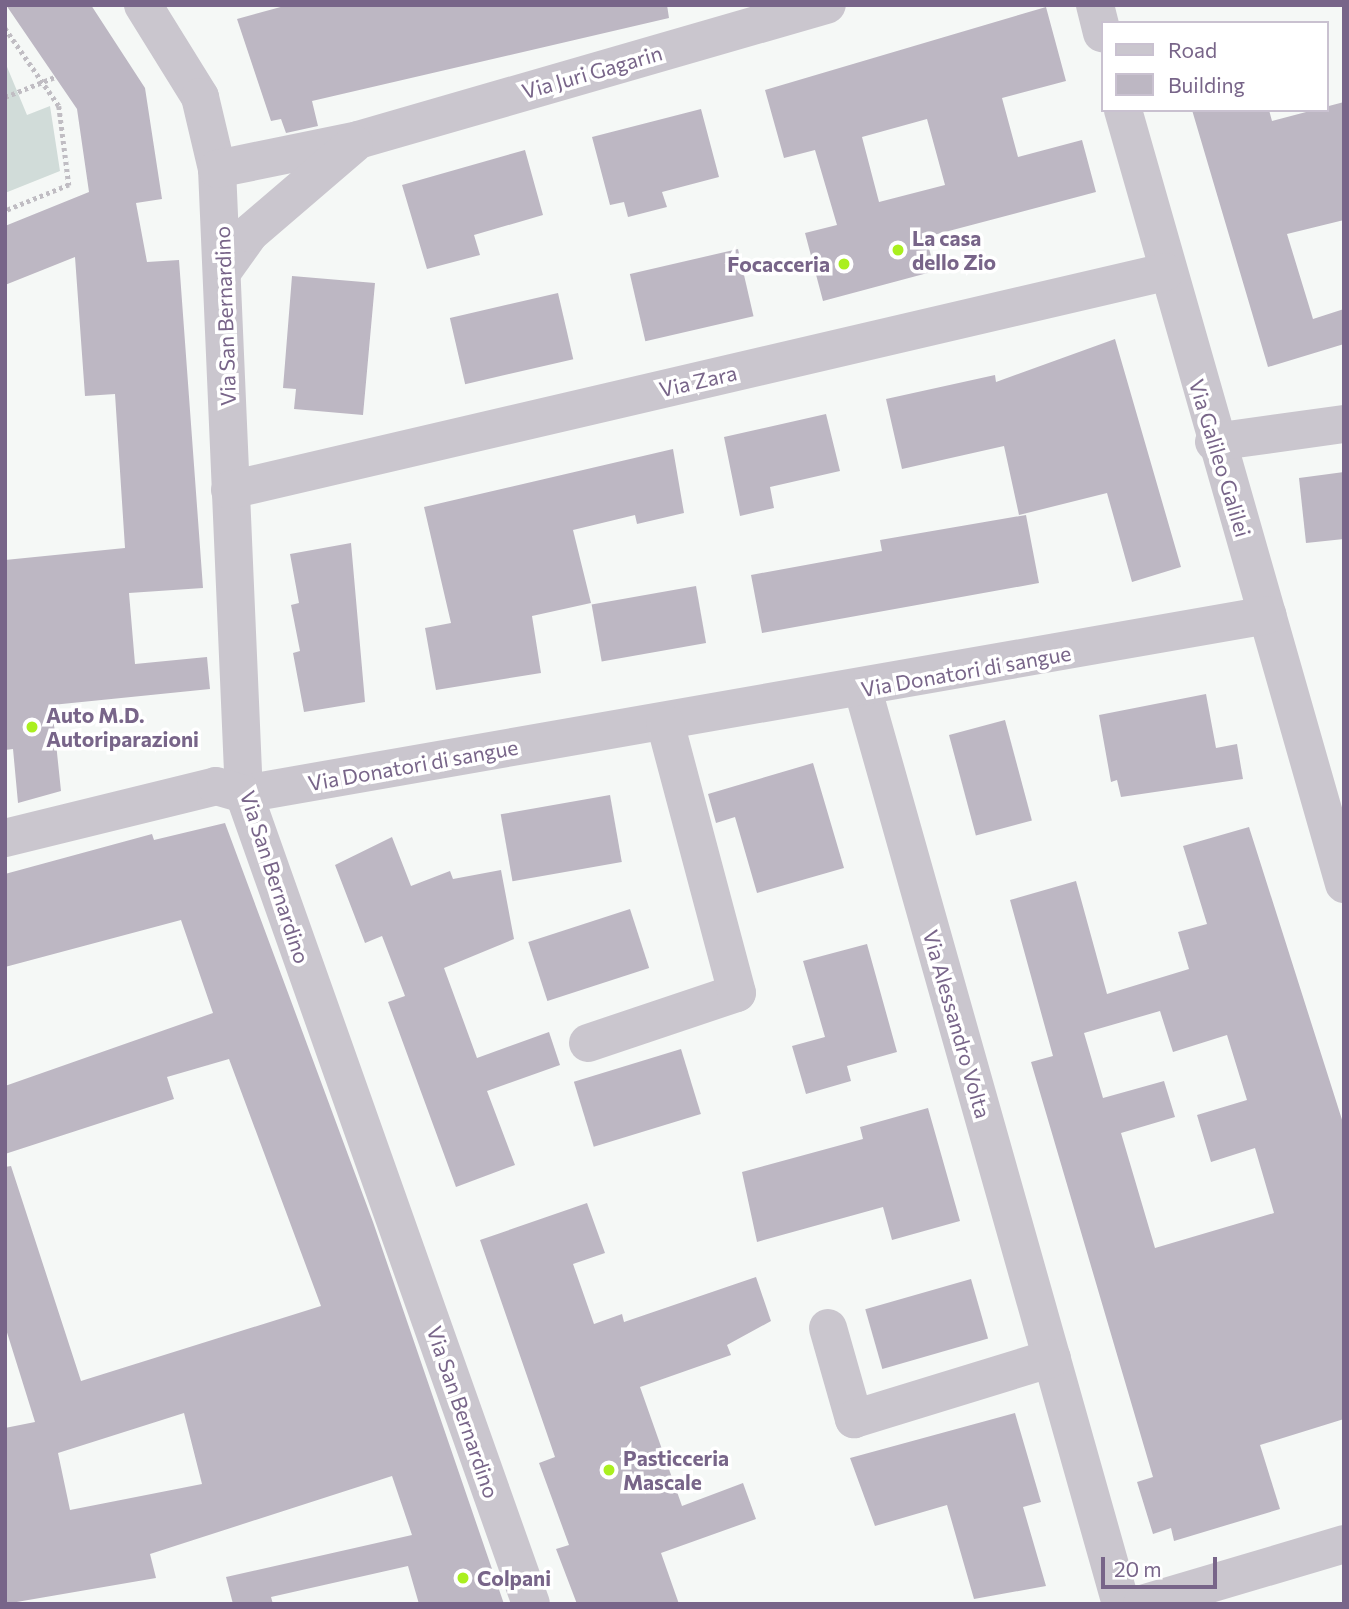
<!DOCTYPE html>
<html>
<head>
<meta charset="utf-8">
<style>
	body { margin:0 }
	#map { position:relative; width:1349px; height:1609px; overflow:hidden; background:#f5f8f6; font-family:Commissioner,sans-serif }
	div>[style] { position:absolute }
	.green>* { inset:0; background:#d1dcd9 }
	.building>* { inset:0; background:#bdb7c3; transform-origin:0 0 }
	.path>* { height:4.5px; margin-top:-2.25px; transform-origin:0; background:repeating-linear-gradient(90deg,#c0bdc3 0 3.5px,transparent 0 7px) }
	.minor>* { height:38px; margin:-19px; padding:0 19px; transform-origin:19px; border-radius:19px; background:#cac6ce }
	.dots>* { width:19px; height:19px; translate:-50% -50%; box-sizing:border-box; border:4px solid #fff; border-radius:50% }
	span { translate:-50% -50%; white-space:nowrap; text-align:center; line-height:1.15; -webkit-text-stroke:7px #fff; paint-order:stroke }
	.street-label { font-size:21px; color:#786589 }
	.poi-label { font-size:21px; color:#786589; font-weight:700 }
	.left { translate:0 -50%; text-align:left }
	.right { translate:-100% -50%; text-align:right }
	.frame { position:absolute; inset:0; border:7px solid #786589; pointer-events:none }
	.legend { position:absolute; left:1101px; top:21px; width:228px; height:91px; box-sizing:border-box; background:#fff; border:2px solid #c9c1d0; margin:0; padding:9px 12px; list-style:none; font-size:21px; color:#786589 }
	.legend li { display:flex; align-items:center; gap:14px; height:35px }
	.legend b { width:35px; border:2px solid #c9c1d0 }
	.scale { position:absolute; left:1101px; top:1557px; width:116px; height:32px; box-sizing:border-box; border:4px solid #786589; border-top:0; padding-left:9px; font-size:21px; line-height:24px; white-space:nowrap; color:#786589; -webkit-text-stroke:5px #fff; paint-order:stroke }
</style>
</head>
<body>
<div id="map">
	<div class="green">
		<i style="clip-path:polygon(5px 62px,27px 115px,50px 106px,60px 171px,5px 193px)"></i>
	</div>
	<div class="building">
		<i style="clip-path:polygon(6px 5px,91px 5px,145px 88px,162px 199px,136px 203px,147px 262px,179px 260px,203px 588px,129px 593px,135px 664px,207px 657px,210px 689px,52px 705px,61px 791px,18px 803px,13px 749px,5px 750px,5px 560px,125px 548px,115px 394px,85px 396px,75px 257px,5px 285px,5px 226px,89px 192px,77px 109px)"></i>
		<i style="clip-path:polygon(288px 5px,667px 5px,669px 18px,312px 101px,318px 126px,286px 133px,281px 119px,271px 121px,237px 19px)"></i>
		<i style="clip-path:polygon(evenodd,1046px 7px,1066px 81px,1002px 98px,1018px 157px,1082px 140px,1096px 192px,926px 237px,935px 271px,823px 301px,805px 233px,837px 225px,815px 150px,784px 158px,765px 90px,1046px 7px,927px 119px,945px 185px,879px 202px,862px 137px,927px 119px)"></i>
		<i style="clip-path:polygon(1344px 102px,1344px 220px,1287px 234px,1313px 319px,1344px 309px,1344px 344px,1268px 367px,1192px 110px,1269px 110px,1272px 121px)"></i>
		<i style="clip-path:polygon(701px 109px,719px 177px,662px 192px,667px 207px,628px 217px,624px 202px,610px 205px,592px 137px)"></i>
		<i style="clip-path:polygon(525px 150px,543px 215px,474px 235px,480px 255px,427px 269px,402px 185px)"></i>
		<i style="left:738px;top:249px;width:69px;height:111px;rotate:77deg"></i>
		<i style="clip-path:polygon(292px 276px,375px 283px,363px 415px,294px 409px,296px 389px,283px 388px)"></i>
		<i style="left:558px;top:293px;width:68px;height:111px;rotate:77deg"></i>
		<i style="clip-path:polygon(1115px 339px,1181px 567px,1132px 582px,1107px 493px,1019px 515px,1004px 446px,902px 469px,886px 399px,995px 375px,996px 382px)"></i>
		<i style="clip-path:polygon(826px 414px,840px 471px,770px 487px,774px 508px,740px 516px,724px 437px)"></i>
		<i style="clip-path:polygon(673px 449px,684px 513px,637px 524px,635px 515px,573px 530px,591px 603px,532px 616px,541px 673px,436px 690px,425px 628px,451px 623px,424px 507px)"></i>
		<i style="clip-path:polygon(1344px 472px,1344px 539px,1306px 543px,1299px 478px)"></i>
		<i style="clip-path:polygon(1026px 515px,1039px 583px,762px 633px,751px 575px,882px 551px,880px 540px)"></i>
		<i style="clip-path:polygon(351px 543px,365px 702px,304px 712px,293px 653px,300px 651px,291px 605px,299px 603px,290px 554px)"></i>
		<i style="left:696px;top:586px;width:58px;height:106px;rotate:80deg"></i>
		<i style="clip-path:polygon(1206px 694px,1216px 748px,1237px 744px,1243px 779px,1121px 797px,1117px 780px,1111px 782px,1099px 715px)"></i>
		<i style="left:1005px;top:720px;width:104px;height:58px;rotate:75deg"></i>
		<i style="clip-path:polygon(813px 763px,844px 868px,757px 893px,735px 817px,716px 823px,708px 794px)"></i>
		<i style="left:610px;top:795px;width:68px;height:111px;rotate:80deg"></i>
		<i style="clip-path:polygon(evenodd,225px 823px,373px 1222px,504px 1604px,419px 1604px,408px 1566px,271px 1597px,273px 1604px,233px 1604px,226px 1577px,412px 1535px,392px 1476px,150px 1554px,156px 1578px,5px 1604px,5px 1428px,35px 1422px,5px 1326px,5px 1167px,11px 1166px,81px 1381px,321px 1306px,229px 1059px,167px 1077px,174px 1099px,5px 1154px,5px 1086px,213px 1013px,181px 920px,5px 967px,5px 874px,152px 834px,154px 840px,225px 823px,184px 1413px,202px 1484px,70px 1510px,58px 1453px,184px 1413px)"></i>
		<i style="clip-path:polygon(evenodd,1249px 827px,1344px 1126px,1344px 1419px,1260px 1445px,1280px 1509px,1174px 1541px,1171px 1528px,1153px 1534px,1137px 1482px,1153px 1477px,1031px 1062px,1053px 1056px,1010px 900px,1076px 881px,1107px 994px,1189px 969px,1178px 932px,1207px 924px,1183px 846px,1249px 827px,1160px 1011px,1173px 1052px,1227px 1035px,1247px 1100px,1197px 1115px,1211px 1162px,1255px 1148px,1274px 1213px,1155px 1248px,1121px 1133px,1175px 1117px,1164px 1081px,1103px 1098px,1084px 1033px,1160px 1011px)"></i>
		<i style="clip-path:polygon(392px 837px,411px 886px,450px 871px,453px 879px,501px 870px,514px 939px,444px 968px,477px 1058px,549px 1032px,560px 1065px,487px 1091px,515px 1165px,456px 1187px,388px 1002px,405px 996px,382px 936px,365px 943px,335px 865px)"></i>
		<i style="left:630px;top:909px;width:62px;height:107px;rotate:72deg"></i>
		<i style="clip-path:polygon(867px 944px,897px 1052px,847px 1066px,851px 1081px,806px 1094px,792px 1046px,825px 1037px,803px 961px)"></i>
		<i style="left:681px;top:1049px;width:68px;height:112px;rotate:73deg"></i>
		<i style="clip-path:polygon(928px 1108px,960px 1221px,892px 1240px,883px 1207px,757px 1242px,742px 1172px,863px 1139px,860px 1127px)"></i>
		<i style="clip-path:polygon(587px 1203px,605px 1253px,573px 1264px,594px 1324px,622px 1314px,624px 1322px,756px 1277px,771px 1321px,727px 1345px,731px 1355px,640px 1387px,682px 1506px,743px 1483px,756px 1519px,661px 1553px,679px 1604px,577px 1604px,556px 1549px,569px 1545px,539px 1463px,555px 1457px,480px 1240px)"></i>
		<i style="left:971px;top:1279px;width:62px;height:110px;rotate:74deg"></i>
		<i style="clip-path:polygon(1015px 1413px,1041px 1502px,1023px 1507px,1046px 1586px,974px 1599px,947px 1505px,875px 1526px,850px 1458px)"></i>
	</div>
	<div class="path">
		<i style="left:5px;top:28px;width:95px;rotate:55.3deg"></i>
		<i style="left:59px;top:106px;width:80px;rotate:82.8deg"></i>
		<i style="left:69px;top:185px;width:69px;rotate:157.9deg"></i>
		<i style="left:5px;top:97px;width:54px;rotate:-21.8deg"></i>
	</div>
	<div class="minor">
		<i style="left:143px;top:5px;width:108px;rotate:58.2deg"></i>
		<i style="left:200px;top:97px;width:74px;rotate:76.7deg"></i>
		<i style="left:217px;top:169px;width:626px;rotate:87.53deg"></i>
		<i style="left:244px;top:794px;width:859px;rotate:70.49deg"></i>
		<i style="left:1095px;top:5px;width:29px;rotate:76deg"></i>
		<i style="left:1123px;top:110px;width:805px;rotate:74.06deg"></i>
		<i style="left:217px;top:169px;width:144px;rotate:-11.6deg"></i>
		<i style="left:358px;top:140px;width:488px;rotate:-16.1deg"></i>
		<i style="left:225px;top:268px;width:43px;rotate:-54.5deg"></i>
		<i style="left:250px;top:233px;width:137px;rotate:-40.6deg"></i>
		<i style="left:1214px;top:442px;width:131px;rotate:-7.9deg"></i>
		<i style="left:230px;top:490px;width:960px;rotate:-13.12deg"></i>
		<i style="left:863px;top:690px;width:950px;rotate:74.24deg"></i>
		<i style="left:244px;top:794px;width:1039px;rotate:-9.92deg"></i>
		<i style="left:5px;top:838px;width:217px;rotate:-13.8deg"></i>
		<i style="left:216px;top:786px;width:29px;rotate:16deg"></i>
		<i style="left:588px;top:1043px;width:157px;rotate:-18.6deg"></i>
		<i style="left:737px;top:993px;width:279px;rotate:-104.9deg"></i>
		<i style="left:828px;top:1328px;width:95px;rotate:74.1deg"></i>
		<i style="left:854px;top:1419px;width:207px;rotate:-17.1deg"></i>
		<i style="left:1142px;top:1604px;width:211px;rotate:-16.5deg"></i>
	</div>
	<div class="dots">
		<i style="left:898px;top:250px;background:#aaef1f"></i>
		<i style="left:844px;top:264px;background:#aaef1f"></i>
		<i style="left:32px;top:727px;background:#aaef1f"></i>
		<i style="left:609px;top:1470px;background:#aaef1f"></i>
		<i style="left:463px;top:1578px;background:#aaef1f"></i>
	</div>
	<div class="street-label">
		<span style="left:592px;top:72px;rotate:-16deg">Via Juri Gagarin</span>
		<span style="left:225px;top:316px;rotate:-92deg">Via San Bernardino</span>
		<span style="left:698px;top:381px;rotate:-13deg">Via Zara</span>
		<span style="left:1220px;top:458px;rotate:73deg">Via Galileo Galilei</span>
		<span style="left:966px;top:671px;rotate:-10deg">Via Donatori di sangue</span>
		<span style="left:413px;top:765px;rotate:-10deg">Via Donatori di sangue</span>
		<span style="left:275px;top:877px;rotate:72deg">Via San Bernardino</span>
		<span style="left:957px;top:1024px;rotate:74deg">Via Alessandro Volta</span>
		<span style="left:463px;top:1412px;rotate:71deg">Via San Bernardino</span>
	</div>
	<div class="poi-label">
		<span class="left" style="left:912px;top:250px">La casa<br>dello Zio</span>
		<span class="right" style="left:830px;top:264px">Focacceria</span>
		<span class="left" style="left:46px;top:727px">Auto M.D.<br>Autoriparazioni</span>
		<span class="left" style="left:623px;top:1470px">Pasticceria<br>Mascale</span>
		<span class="left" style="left:477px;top:1578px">Colpani</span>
	</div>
	<div class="frame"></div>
	<ul class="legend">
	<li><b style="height:9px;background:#cac6ce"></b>Road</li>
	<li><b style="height:19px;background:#bdb7c3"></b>Building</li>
	</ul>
	<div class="scale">20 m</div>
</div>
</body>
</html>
